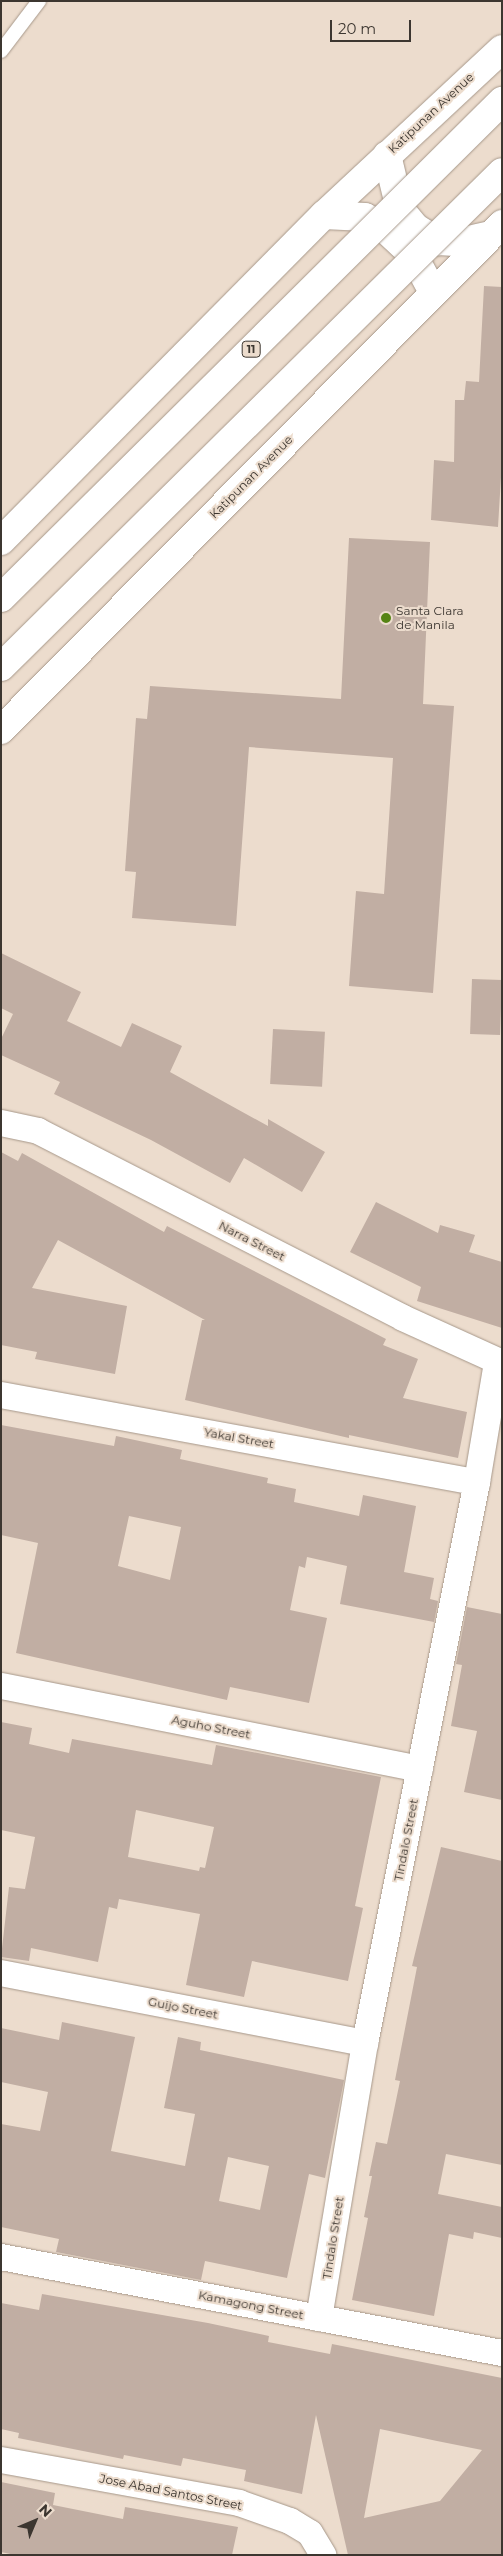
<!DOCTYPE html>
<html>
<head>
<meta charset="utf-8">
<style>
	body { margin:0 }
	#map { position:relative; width:503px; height:2556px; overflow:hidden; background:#ecdccd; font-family:Montserrat,sans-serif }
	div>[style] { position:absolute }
	.building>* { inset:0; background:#c1aea3; transform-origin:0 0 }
	.roads { filter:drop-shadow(0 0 1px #a7988a) drop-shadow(0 0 1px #a7988a) }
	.lane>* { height:14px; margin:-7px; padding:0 7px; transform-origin:7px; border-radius:7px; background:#fff }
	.street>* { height:26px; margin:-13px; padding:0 13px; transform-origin:13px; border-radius:13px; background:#fff }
	.primary>* { height:28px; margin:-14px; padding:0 14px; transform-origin:14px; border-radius:14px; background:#fff }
	.bridges { filter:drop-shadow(0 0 1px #a7988a) drop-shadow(0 0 1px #a7988a) }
	.primary-bridge>* { height:28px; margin:-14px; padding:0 14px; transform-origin:14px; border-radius:14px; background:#fff }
	.dots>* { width:14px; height:14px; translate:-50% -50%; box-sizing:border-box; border:2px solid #ecdccd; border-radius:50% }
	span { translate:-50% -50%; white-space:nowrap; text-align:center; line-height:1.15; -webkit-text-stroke:4px #ecdccd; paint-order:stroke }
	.shield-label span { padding:1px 4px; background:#ecdccd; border:1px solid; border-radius:4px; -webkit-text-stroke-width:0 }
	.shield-label { font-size:11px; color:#3c3630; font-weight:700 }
	.street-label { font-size:12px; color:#3c3630 }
	.poi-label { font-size:12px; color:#3c3630 }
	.left { translate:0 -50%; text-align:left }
	.frame { position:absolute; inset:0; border:2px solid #3c3630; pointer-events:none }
	.north { position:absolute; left:10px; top:2496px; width:50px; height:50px; -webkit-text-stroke:4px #ecdccd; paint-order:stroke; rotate:45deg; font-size:14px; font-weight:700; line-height:20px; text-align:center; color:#3c3630 }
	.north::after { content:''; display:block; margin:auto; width:18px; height:22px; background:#3c3630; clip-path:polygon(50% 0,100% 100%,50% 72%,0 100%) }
	.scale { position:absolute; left:330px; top:20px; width:81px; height:22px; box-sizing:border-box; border:2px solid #3c3630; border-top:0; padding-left:6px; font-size:15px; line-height:18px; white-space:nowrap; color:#3c3630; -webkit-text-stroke:4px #ecdccd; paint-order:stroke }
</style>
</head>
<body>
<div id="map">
	<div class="building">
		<i style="clip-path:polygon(484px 286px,502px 287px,502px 461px,498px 527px,431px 520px,434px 460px,454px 462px,455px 400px,464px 400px,466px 381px,479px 382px)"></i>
		<i style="clip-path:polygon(349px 538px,430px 542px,423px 704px,454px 706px,433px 993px,349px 986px,356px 891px,384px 894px,393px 758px,249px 747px,236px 926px,132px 918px,136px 872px,125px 871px,136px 718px,147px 719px,150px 686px,341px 699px)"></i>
		<i style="clip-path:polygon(1px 953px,81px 992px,67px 1021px,121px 1047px,132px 1023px,182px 1046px,170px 1072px,268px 1126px,268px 1119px,325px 1152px,302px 1192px,244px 1158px,230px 1183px,151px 1140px,54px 1094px,60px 1082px,1px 1055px,1px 1039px,13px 1014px,1px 1008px)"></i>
		<i style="left:472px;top:979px;width:30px;height:55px;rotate:2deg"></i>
		<i style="left:273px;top:1029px;width:52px;height:55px;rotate:3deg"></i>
		<i style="clip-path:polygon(1px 1152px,18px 1161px,22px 1153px,164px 1232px,167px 1226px,386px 1339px,383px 1345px,418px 1359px,403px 1398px,467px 1412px,458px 1458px,349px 1435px,349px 1438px,185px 1400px,202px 1320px,205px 1320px,58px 1240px,32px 1288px,127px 1306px,115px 1374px,35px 1359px,37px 1352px,1px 1345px)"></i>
		<i style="clip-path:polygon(376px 1202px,438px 1233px,440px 1225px,475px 1235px,469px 1252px,502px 1262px,502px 1328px,417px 1301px,421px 1287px,350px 1252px)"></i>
		<i style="clip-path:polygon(evenodd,1px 1425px,114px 1446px,116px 1436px,182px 1450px,180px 1459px,268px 1478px,267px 1483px,296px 1489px,294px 1502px,359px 1516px,363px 1495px,416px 1506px,404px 1572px,434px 1578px,430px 1599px,438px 1601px,434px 1622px,340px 1604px,347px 1566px,307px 1557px,305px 1568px,299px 1566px,290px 1610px,327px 1618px,309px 1703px,230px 1687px,227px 1700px,16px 1653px,38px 1543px,1px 1535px,1px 1425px,129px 1516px,181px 1527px,170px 1580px,118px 1566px,129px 1516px)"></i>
		<i style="clip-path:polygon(467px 1607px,502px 1614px,502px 1800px,464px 1792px,477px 1731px,451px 1726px,462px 1665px,456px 1664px)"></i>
		<i style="clip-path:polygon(evenodd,1px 1722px,32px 1728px,29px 1744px,69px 1753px,72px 1739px,212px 1765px,216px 1745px,381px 1777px,355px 1906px,363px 1908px,348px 1981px,252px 1961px,244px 1997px,186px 1985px,200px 1914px,119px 1899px,117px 1909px,109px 1907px,98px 1962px,31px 1948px,29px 1961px,1px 1957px,9px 1887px,25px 1889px,35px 1837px,1px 1830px,1px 1722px,136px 1810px,214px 1827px,205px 1868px,200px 1867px,199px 1871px,128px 1857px,136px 1810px)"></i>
		<i style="clip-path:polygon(441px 1847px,502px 1861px,502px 2165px,446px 2154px,438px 2194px,502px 2207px,502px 2238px,474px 2232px,473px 2239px,449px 2234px,434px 2316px,352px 2300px,368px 2218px,364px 2217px,372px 2176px,369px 2176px,376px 2142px,387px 2144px,400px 2081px,395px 2080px,417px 1967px,412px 1966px)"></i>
		<i style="clip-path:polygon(evenodd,62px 2022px,135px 2037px,111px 2151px,185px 2166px,195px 2114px,164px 2108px,178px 2037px,201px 2042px,200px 2050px,344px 2080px,325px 2178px,309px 2174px,287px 2278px,205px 2261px,201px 2280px,56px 2252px,59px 2239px,1px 2227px,1px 2124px,40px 2131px,48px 2092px,1px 2082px,1px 2028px,59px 2040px,62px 2022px,228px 2157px,269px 2166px,260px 2210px,219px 2201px,228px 2157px)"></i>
		<i style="clip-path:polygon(evenodd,42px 2294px,208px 2323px,269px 2336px,268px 2342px,330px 2354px,332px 2344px,502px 2378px,502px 2555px,348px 2555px,316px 2415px,302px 2494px,244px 2481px,246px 2470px,183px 2458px,181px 2466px,124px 2455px,123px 2459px,18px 2438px,19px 2433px,1px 2429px,1px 2303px,39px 2310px,42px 2294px,380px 2429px,437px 2441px,482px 2450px,440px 2501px,364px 2518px,380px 2429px)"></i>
		<i style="clip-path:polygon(1px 2482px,55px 2493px,53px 2505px,123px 2519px,125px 2507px,238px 2527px,232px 2555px,15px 2555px,1px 2552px)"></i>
	</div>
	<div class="roads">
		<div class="lane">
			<i style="left:1px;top:51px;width:63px;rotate:-52.8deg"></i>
		</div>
		<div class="street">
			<i style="left:1px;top:1123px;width:38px;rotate:12deg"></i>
			<i style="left:38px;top:1131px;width:410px;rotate:27.1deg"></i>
			<i style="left:403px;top:1318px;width:109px;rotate:24.4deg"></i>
			<i style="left:1px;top:1395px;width:484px;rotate:10.4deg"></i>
			<i style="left:1px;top:1686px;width:427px;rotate:11.2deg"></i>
			<i style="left:1px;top:1973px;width:371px;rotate:10.9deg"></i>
			<i style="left:1px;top:2257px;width:510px;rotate:10.85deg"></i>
			<i style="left:319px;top:2318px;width:279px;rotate:-80.5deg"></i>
			<i style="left:365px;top:2043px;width:572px;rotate:-78.71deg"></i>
			<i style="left:477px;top:1482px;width:122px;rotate:-80.5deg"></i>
			<i style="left:1px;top:2460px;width:242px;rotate:10.2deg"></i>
			<i style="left:239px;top:2503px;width:54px;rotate:19.4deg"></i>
			<i style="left:290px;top:2521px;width:23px;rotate:31deg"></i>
			<i style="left:310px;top:2533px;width:26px;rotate:59deg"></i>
		</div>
		<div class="primary">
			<i style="left:387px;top:155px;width:56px;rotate:76.5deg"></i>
			<i style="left:400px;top:209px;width:25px;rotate:50deg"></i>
			<i style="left:416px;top:228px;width:26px;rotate:31deg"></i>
			<i style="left:438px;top:241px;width:22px;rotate:3deg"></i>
			<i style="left:460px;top:242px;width:32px;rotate:-13deg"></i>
			<i style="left:324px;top:215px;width:41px;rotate:2.8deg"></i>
			<i style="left:365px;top:217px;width:21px;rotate:29deg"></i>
			<i style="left:383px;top:227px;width:41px;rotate:43deg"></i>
			<i style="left:413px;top:255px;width:42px;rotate:61.6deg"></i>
			<i style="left:1px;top:541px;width:459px;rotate:-45.3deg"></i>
			<i style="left:324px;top:215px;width:243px;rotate:-43deg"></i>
			<i style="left:1px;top:730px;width:712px;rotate:-45.28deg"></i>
		</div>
	</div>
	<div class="bridges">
		<div class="primary-bridge">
			<i style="left:1px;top:598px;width:706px;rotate:-44.77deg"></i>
			<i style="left:1px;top:667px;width:704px;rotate:-44.65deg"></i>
		</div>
	</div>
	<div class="dots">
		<i style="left:386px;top:618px;background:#558414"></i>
	</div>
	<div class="shield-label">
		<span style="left:251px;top:349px">11</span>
	</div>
	<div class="street-label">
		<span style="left:431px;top:113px;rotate:-43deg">Katipunan Avenue</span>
		<span style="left:251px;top:477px;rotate:-45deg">Katipunan Avenue</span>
		<span style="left:252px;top:1241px;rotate:27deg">Narra Street</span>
		<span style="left:239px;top:1438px;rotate:10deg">Yakal Street</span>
		<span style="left:211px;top:1727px;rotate:11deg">Aguho Street</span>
		<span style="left:406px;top:1840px;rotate:-79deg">Tindalo Street</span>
		<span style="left:183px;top:2008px;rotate:11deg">Guijo Street</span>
		<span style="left:333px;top:2238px;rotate:-81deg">Tindalo Street</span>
		<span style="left:251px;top:2305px;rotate:11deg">Kamagong Street</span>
		<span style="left:171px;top:2492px;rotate:11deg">Jose Abad Santos Street</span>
	</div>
	<div class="poi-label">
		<span class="left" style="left:396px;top:618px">Santa Clara<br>de Manila</span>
	</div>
	<div class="frame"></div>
	<div class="north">N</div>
	<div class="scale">20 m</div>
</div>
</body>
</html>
